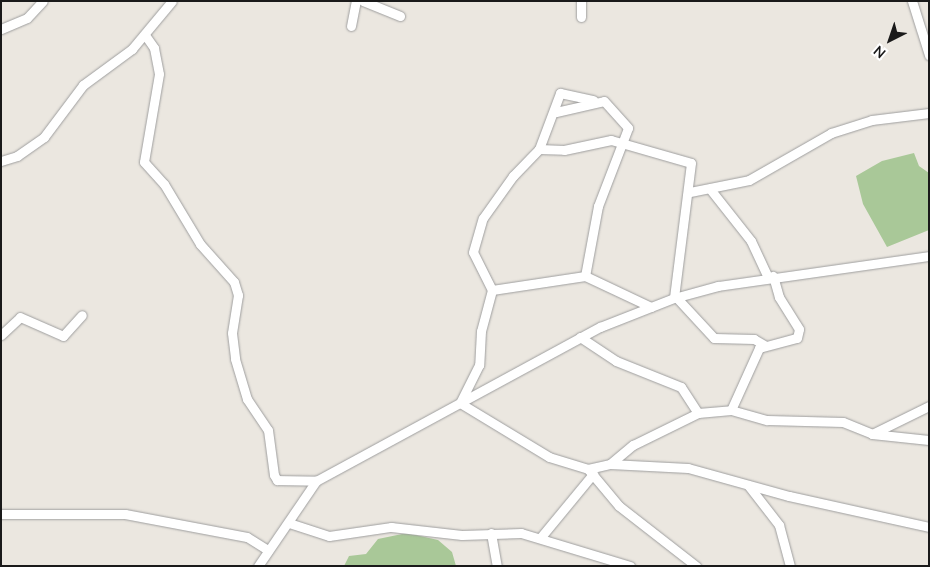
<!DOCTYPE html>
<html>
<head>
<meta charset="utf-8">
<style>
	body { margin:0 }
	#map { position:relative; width:930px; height:567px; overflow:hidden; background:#ebe7e0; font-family:"Nunito Sans",sans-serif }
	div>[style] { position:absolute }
	.forest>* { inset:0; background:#a9c898 }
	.roads { filter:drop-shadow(0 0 1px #9e9e9e) drop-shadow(0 0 1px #9e9e9e) }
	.minor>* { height:9px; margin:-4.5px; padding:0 4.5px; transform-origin:4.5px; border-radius:4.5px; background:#fff }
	span { translate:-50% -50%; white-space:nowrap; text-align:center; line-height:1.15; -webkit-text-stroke:5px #fff; paint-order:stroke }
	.frame { position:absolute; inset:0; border:2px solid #1a1a1a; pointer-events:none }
	.north { position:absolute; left:865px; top:15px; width:50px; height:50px; -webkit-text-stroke:4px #fff; paint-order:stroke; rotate:221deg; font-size:14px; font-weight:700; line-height:20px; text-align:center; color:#1a1a1a }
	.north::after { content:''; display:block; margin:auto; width:18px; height:22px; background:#1a1a1a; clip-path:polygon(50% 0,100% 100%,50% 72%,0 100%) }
</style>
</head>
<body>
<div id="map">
	<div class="forest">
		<i style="clip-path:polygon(914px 153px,919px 166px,929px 173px,929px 230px,887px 247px,863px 204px,856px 176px,882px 161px)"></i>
		<i style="clip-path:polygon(407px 533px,438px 540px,452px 552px,456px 566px,344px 566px,349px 556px,366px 554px,378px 539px)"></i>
	</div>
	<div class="roads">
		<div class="minor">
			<i style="left:363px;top:1px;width:40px;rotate:22deg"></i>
			<i style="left:912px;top:1px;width:57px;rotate:72.5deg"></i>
			<i style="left:581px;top:17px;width:16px;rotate:-90deg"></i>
			<i style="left:351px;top:26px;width:25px;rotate:-79deg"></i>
			<i style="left:1px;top:29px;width:28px;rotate:-23deg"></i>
			<i style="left:27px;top:18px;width:23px;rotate:-47deg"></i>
			<i style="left:145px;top:35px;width:16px;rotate:55deg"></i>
			<i style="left:154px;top:48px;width:26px;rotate:79deg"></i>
			<i style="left:159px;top:74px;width:89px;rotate:99.7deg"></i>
			<i style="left:144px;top:162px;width:30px;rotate:48deg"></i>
			<i style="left:164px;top:184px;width:70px;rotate:59deg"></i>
			<i style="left:200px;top:244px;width:51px;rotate:48.2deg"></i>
			<i style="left:234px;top:282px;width:14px;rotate:73deg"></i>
			<i style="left:238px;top:295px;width:38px;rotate:99deg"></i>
			<i style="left:232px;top:333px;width:26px;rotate:83deg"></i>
			<i style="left:235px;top:359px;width:42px;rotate:73.3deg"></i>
			<i style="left:247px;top:399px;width:37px;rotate:56deg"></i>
			<i style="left:268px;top:430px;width:45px;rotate:82.4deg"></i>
			<i style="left:274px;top:475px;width:6px;rotate:59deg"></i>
			<i style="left:277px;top:480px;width:39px;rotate:1deg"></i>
			<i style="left:556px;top:112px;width:49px;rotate:-12.9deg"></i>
			<i style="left:604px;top:101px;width:36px;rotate:48deg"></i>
			<i style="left:628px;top:128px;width:84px;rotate:111deg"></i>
			<i style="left:598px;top:206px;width:71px;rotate:100.5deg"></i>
			<i style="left:539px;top:149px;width:25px;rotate:2deg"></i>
			<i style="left:564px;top:150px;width:48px;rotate:-12deg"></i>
			<i style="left:611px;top:140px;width:83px;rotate:16deg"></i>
			<i style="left:691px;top:163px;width:136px;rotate:97.2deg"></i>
			<i style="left:1px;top:161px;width:17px;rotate:-17deg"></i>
			<i style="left:17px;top:156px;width:33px;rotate:-35deg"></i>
			<i style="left:44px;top:137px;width:65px;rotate:-53.1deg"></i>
			<i style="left:83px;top:85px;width:61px;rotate:-36.3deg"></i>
			<i style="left:132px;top:49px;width:62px;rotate:-50.2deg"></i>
			<i style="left:710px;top:189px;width:66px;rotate:51.7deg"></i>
			<i style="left:751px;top:241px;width:40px;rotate:65deg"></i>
			<i style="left:690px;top:192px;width:60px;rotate:-11.5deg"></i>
			<i style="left:749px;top:180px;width:95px;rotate:-29.8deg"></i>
			<i style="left:831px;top:133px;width:43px;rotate:-17.6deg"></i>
			<i style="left:872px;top:120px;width:57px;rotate:-7deg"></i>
			<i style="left:492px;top:290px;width:42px;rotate:-116.6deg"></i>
			<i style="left:473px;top:252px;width:35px;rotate:-74deg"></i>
			<i style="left:483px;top:218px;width:52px;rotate:-54.5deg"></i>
			<i style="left:513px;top:176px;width:37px;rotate:-46deg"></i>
			<i style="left:539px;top:149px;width:60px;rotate:-69.4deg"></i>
			<i style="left:560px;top:93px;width:34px;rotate:12deg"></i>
			<i style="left:676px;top:297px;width:56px;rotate:47.2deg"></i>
			<i style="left:714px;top:338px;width:40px;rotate:1.4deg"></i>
			<i style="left:754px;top:339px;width:12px;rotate:31deg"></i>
			<i style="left:651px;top:307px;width:73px;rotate:-154.8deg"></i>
			<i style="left:585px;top:276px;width:94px;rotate:171.4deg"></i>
			<i style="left:492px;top:290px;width:42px;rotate:105deg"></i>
			<i style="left:481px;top:331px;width:34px;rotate:93deg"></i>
			<i style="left:479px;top:365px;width:42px;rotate:116.6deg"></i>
			<i style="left:460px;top:403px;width:104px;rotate:31.2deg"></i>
			<i style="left:549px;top:457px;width:41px;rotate:17.1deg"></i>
			<i style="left:588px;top:469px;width:23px;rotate:-13deg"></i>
			<i style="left:610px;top:464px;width:78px;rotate:2.9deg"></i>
			<i style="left:688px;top:468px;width:105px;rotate:15.5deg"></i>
			<i style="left:789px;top:496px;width:143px;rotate:12.5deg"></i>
			<i style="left:1px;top:335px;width:26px;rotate:-43deg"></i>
			<i style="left:20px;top:317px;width:47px;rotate:23.8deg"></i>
			<i style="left:63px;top:336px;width:28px;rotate:-48deg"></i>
			<i style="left:580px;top:337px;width:43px;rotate:33.7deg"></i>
			<i style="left:616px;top:361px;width:70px;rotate:21.8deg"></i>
			<i style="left:681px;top:387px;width:31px;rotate:57deg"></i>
			<i style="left:731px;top:410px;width:37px;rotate:16deg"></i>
			<i style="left:767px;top:420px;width:76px;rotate:1.5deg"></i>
			<i style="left:843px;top:422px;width:31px;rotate:22deg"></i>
			<i style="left:872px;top:434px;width:64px;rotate:-26.2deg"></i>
			<i style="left:872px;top:434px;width:57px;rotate:6deg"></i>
			<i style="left:610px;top:464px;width:30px;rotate:-40deg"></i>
			<i style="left:633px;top:445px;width:72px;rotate:-26.2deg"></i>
			<i style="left:698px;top:413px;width:33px;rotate:-5deg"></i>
			<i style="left:731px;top:410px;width:68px;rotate:-65.7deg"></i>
			<i style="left:759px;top:348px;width:39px;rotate:-15deg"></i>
			<i style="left:797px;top:338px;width:9px;rotate:-77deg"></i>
			<i style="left:799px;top:329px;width:38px;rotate:-122deg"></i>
			<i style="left:779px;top:297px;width:22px;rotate:-106deg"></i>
			<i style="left:588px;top:469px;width:48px;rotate:50deg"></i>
			<i style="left:619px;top:506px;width:98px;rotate:37.9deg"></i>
			<i style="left:748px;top:485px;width:51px;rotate:52.2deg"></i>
			<i style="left:779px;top:525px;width:42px;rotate:75deg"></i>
			<i style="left:1px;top:514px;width:124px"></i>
			<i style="left:125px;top:514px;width:124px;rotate:10.7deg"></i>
			<i style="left:247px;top:537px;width:25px;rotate:32deg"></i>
			<i style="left:289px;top:523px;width:42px;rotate:18deg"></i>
			<i style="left:329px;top:536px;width:63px;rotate:-8.3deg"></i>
			<i style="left:391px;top:527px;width:71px;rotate:6.4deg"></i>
			<i style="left:462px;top:535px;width:59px;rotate:-1.9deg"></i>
			<i style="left:521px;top:533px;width:114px;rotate:16.8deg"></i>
			<i style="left:491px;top:533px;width:34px;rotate:80deg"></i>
			<i style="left:541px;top:537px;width:82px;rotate:-50.5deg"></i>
			<i style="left:258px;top:566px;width:103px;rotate:-55.7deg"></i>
			<i style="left:316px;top:481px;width:323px;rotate:-28.5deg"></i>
			<i style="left:600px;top:327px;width:79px;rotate:-21.4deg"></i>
			<i style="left:674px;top:298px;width:46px;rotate:-15.3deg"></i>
			<i style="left:718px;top:286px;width:213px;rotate:-8.1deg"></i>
		</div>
	</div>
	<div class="frame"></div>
	<div class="north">N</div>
</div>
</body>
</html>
